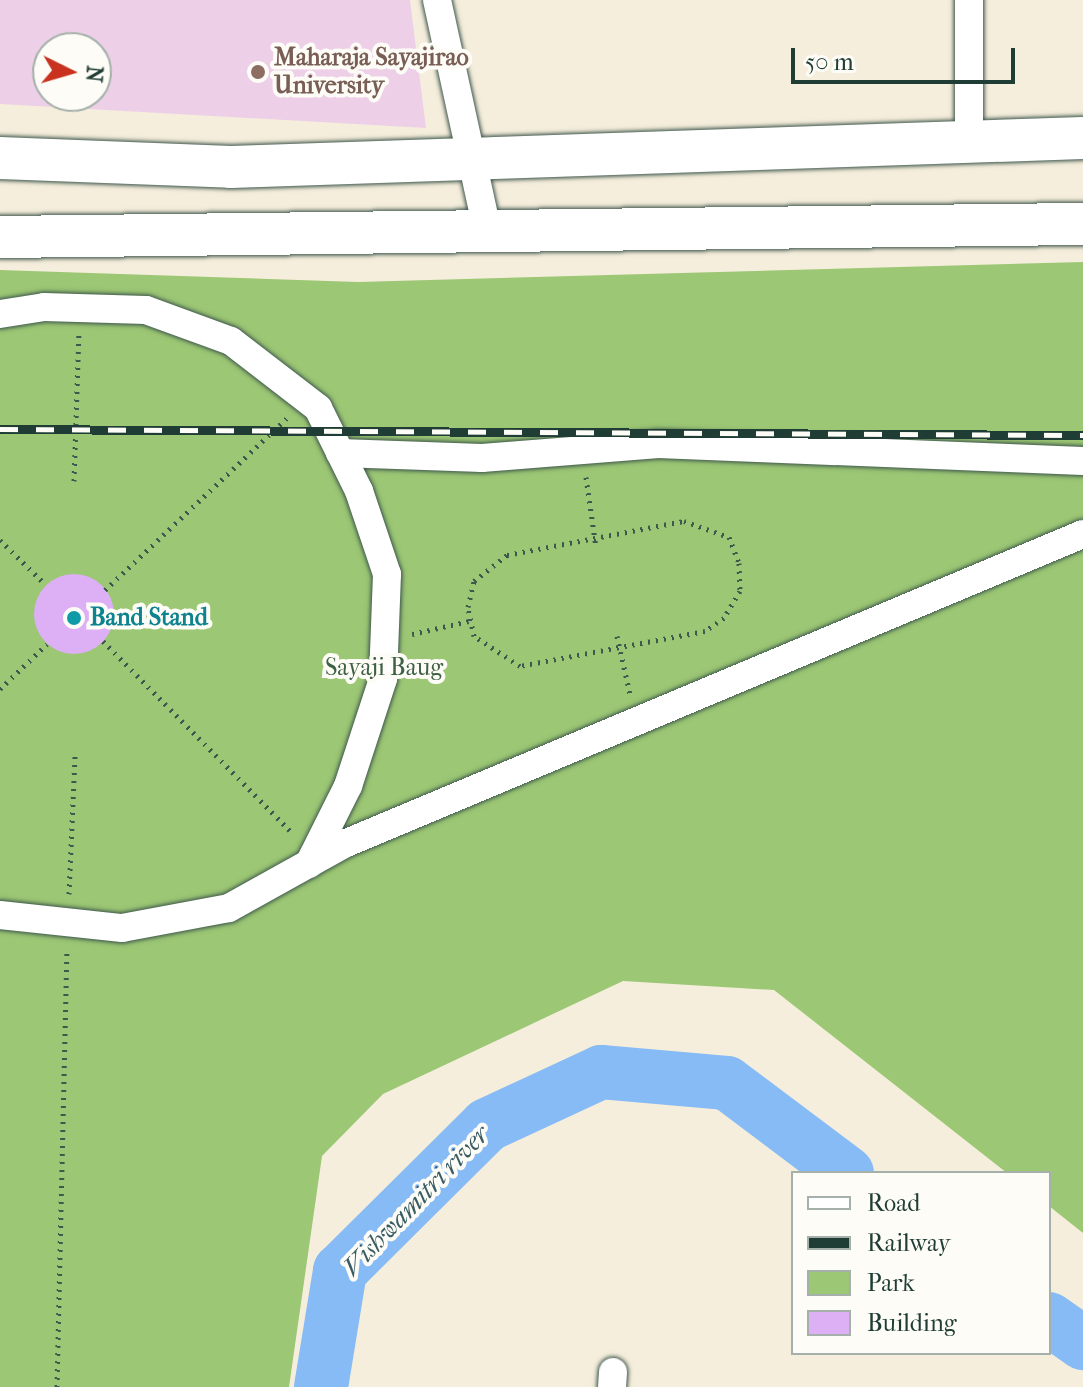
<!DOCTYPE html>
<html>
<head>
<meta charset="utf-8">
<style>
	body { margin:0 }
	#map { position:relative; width:1083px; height:1387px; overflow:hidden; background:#f6eedc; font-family:"IM FELL French Canon",serif }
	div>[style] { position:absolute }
	.built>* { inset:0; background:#edd0e8 }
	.green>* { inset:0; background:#9cc774 }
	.river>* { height:54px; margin:-27px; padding:0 27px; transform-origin:27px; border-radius:27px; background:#87bbf5 }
	.building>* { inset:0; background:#ddaff5 }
	.round { border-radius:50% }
	.path>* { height:5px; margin-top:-2.5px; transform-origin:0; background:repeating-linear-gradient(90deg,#3f584d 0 2px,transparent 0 8px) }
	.roads { filter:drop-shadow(0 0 2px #3f584d) drop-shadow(0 0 2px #3f584d) }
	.minor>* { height:28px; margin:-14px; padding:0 14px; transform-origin:14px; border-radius:14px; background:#fff }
	.highway>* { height:42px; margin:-21px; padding:0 21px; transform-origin:21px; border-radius:21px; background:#fff }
	.rail>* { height:9px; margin-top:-4.5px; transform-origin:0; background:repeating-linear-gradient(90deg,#fdfcf7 0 18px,#1f3d34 0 36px); box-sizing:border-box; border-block:2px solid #1f3d34 }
	.dots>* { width:22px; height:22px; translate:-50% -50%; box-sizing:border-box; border:4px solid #fdfcf7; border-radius:50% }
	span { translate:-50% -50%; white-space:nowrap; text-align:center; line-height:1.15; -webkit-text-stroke:8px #fdfcf7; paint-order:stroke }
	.education-label { font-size:24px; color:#785e54; font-weight:700 }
	.left { translate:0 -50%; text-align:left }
	.culture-label { font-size:24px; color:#0d838f; font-weight:700 }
	.park-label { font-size:24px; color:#3e6044 }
	.water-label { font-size:26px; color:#395c64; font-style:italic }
	.legend { position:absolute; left:791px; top:1171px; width:260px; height:184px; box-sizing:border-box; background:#fdfcf7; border:2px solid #a4b0a9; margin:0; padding:10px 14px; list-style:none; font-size:24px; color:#1f3d34 }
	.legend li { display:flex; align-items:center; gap:16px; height:40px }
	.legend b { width:40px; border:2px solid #a4b0a9 }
	.north { position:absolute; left:32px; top:32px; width:80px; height:80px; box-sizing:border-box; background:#fdfcf7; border:2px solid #a4b0a9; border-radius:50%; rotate:95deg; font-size:22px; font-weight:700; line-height:32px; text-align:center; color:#1f3d34 }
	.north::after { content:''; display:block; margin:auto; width:28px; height:36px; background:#c8321e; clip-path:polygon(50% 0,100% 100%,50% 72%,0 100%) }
	.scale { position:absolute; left:791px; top:48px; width:224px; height:36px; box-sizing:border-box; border:4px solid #1f3d34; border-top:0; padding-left:10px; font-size:24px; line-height:28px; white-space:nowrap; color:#1f3d34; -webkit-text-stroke:6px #fdfcf7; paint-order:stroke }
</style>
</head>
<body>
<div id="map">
	<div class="built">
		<i style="clip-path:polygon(evenodd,0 0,410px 0,426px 128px,0 104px,0 0,48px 48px,96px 48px,96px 96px,48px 96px,48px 48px)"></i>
	</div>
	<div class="green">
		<i style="clip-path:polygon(1083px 262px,1083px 1233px,1049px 1206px,1049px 1173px,1007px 1173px,774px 990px,623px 981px,383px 1094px,322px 1156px,289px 1387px,0 1387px,0 270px,358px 282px)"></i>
	</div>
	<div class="river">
		<i style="left:1049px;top:1319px;width:42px;rotate:35.2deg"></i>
		<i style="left:321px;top:1387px;width:118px;rotate:-80.7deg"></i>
		<i style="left:340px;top:1271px;width:207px;rotate:-44.8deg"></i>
		<i style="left:487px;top:1125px;width:126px;rotate:-24.9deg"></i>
		<i style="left:601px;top:1072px;width:126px;rotate:5deg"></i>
		<i style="left:727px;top:1083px;width:150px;rotate:36.9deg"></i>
	</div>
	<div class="building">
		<i class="round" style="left:34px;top:574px;width:80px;height:80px"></i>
	</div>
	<div class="path">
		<i style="left:586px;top:477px;width:71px;rotate:81.9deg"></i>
		<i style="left:74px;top:481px;width:147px;rotate:-88.1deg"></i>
		<i style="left:684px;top:521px;width:48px;rotate:19.6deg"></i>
		<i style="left:729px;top:537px;width:28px;rotate:69deg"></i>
		<i style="left:739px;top:563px;width:28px;rotate:88deg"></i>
		<i style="left:740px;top:591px;width:31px;rotate:121deg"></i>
		<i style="left:724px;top:618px;width:23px;rotate:146deg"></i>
		<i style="left:705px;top:631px;width:188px;rotate:169.3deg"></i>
		<i style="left:520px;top:666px;width:55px;rotate:-146.9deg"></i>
		<i style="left:474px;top:636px;width:30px;rotate:-102deg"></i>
		<i style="left:468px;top:607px;width:27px;rotate:-77deg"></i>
		<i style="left:474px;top:581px;width:42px;rotate:-38.2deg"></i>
		<i style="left:507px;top:555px;width:180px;rotate:-10.9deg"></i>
		<i style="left:0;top:540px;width:60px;rotate:44.3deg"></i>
		<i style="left:105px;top:590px;width:250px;rotate:-43.4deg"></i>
		<i style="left:412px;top:634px;width:58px;rotate:-12.8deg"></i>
		<i style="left:617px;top:636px;width:59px;rotate:77.4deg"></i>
		<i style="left:103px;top:641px;width:271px;rotate:45.4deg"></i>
		<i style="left:0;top:689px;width:65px;rotate:-43.8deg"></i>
		<i style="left:69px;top:894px;width:139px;rotate:-87.5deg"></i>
		<i style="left:57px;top:1387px;width:439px;rotate:-88.7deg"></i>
	</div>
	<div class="roads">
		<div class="minor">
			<i style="left:437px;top:0;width:235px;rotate:77.7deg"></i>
			<i style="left:969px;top:0;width:141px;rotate:90deg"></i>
			<i style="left:0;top:314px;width:45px;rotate:-9deg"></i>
			<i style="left:44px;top:307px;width:102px;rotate:1.7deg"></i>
			<i style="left:146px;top:310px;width:90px;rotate:20deg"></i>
			<i style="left:231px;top:341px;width:110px;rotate:37.6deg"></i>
			<i style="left:318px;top:408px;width:93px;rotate:63.7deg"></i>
			<i style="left:359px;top:491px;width:88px;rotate:71.4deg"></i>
			<i style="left:387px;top:574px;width:105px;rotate:92.2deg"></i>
			<i style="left:383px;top:679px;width:113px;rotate:108.1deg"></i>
			<i style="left:348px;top:786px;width:87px;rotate:116.6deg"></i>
			<i style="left:340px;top:453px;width:142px;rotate:2deg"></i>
			<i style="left:482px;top:458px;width:177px;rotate:-4.5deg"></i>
			<i style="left:658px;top:444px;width:425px;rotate:2.3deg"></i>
			<i style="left:0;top:915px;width:123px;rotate:6.1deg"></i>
			<i style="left:122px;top:928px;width:109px;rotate:-10.6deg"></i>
			<i style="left:229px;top:908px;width:132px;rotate:-29.1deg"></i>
			<i style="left:344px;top:844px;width:801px;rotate:-22.76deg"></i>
			<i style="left:612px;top:1387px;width:15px;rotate:-86deg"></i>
		</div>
		<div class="highway">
			<i style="left:0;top:158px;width:231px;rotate:2.2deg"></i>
			<i style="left:231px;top:167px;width:852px;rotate:-1.95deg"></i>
			<i style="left:0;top:237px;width:1083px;rotate:-0.69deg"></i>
		</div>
	</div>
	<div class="rail">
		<i style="left:0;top:429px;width:1083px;rotate:0.32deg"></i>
	</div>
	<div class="dots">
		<i style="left:258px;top:72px;background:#8d6e63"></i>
		<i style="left:74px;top:618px;background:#0f9aa8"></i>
	</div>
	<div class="education-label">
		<span class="left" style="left:274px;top:72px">Maharaja Sayajirao<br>University</span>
	</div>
	<div class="culture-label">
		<span class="left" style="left:90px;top:618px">Band Stand</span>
	</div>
	<div class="park-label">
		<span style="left:384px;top:668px">Sayaji Baug</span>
	</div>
	<div class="water-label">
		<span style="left:416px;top:1201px;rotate:-46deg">Vishwamitri river</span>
	</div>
	<ul class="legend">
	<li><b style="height:10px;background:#fff"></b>Road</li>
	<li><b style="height:10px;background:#1f3d34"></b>Railway</li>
	<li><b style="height:22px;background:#9cc774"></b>Park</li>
	<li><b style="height:22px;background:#ddaff5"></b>Building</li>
	</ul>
	<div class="north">N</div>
	<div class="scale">50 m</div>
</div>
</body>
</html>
